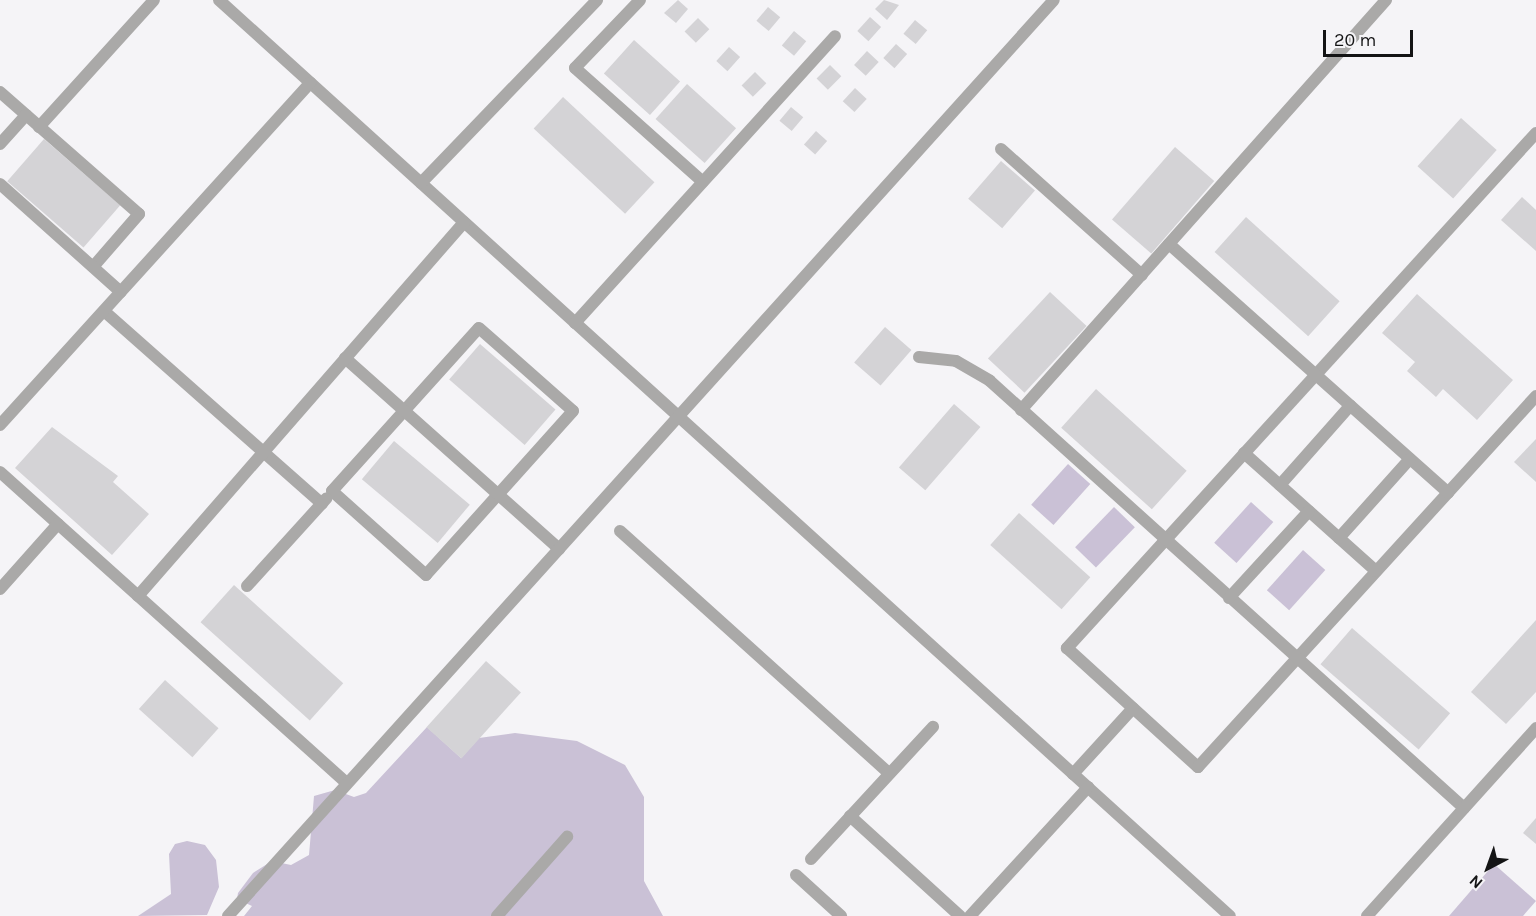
<!DOCTYPE html>
<html>
<head>
<meta charset="utf-8">
<style>
	body { margin:0 }
	#map { position:relative; width:1536px; height:916px; overflow:hidden; background:#f5f4f7; font-family:Karla,sans-serif }
	div>[style] { position:absolute }
	.green>* { inset:0; background:#cac1d6; transform-origin:0 0 }
	.building>* { inset:0; background:#d4d3d6; transform-origin:0 0 }
	.lane>* { height:12px; margin:-6px; padding:0 6px; transform-origin:6px; border-radius:6px; background:#aaa9a8 }
	span { translate:-50% -50%; white-space:nowrap; text-align:center; line-height:1.15; -webkit-text-stroke:5px #f5f4f7; paint-order:stroke }
	.north { position:absolute; left:1458px; top:838px; width:60px; height:60px; -webkit-text-stroke:4px #f5f4f7; paint-order:stroke; rotate:221deg; font-size:16px; font-weight:700; line-height:24px; text-align:center; color:#141415 }
	.north::after { content:''; display:block; margin:auto; width:21px; height:27px; background:#141415; clip-path:polygon(50% 0,100% 100%,50% 72%,0 100%) }
	.scale { position:absolute; left:1323px; top:30px; width:90px; height:27px; box-sizing:border-box; border:3px solid #141415; border-top:0; padding-left:8px; font-size:18px; line-height:21px; white-space:nowrap; color:#141415; -webkit-text-stroke:4px #f5f4f7; paint-order:stroke }
</style>
</head>
<body>
<div id="map">
	<div class="green">
		<i style="left:1068px;top:464px;width:30px;height:55px;rotate:42deg"></i>
		<i style="left:1251px;top:502px;width:30px;height:55px;rotate:42deg"></i>
		<i style="left:1114px;top:507px;width:29px;height:56px;rotate:44deg"></i>
		<i style="left:1303px;top:550px;width:30px;height:54px;rotate:42deg"></i>
		<i style="clip-path:polygon(427px 727px,461px 758px,479px 738px,515px 733px,577px 741px,625px 765px,644px 797px,644px 881px,663px 916px,244px 916px,252px 906px,237px 899px,238px 893px,253px 873px,272px 861px,291px 865px,309px 855px,314px 796px,335px 790px,354px 797px,366px 793px)"></i>
		<i style="clip-path:polygon(187px 841px,205px 845px,216px 860px,219px 887px,207px 915px,138px 916px,171px 894px,169px 854px,175px 844px)"></i>
		<i style="clip-path:polygon(1494px 864px,1536px 901px,1523px 916px,1449px 916px)"></i>
	</div>
	<div class="building">
		<i style="clip-path:polygon(678px 0,688px 9px,676px 23px,664px 13px)"></i>
		<i style="clip-path:polygon(884px 0,899px 5px,887px 20px,875px 9px)"></i>
		<i style="left:768px;top:7px;width:16px;height:18px;rotate:40deg"></i>
		<i style="left:870px;top:17px;width:15px;height:19px;rotate:42deg"></i>
		<i style="left:698px;top:18px;width:16px;height:19px;rotate:45deg"></i>
		<i style="left:915px;top:20px;width:16px;height:18px;rotate:40deg"></i>
		<i style="left:794px;top:31px;width:16px;height:19px;rotate:40deg"></i>
		<i style="left:634px;top:40px;width:62px;height:45px;rotate:42deg"></i>
		<i style="left:896px;top:44px;width:15px;height:19px;rotate:42deg"></i>
		<i style="left:729px;top:47px;width:15px;height:19px;rotate:42deg"></i>
		<i style="left:867px;top:51px;width:16px;height:19px;rotate:43deg"></i>
		<i style="left:830px;top:65px;width:16px;height:19px;rotate:45deg"></i>
		<i style="left:755px;top:72px;width:16px;height:19px;rotate:45deg"></i>
		<i style="left:687px;top:84px;width:66px;height:47px;rotate:42deg"></i>
		<i style="left:855px;top:88px;width:16px;height:18px;rotate:43deg"></i>
		<i style="left:563px;top:97px;width:125px;height:43px;rotate:43deg"></i>
		<i style="left:791px;top:107px;width:16px;height:18px;rotate:40deg"></i>
		<i style="left:1461px;top:118px;width:48px;height:65px;rotate:42deg"></i>
		<i style="left:816px;top:131px;width:15px;height:18px;rotate:42deg"></i>
		<i style="left:44px;top:139px;width:101px;height:56px;rotate:41deg"></i>
		<i style="left:1175px;top:147px;width:52px;height:96px;rotate:41deg"></i>
		<i style="left:1001px;top:161px;width:45px;height:50px;rotate:41deg"></i>
		<i style="clip-path:polygon(1522px 197px,1536px 210px,1536px 251px,1501px 220px)"></i>
		<i style="left:1246px;top:217px;width:126px;height:47px;rotate:42deg"></i>
		<i style="left:1050px;top:292px;width:50px;height:91px;rotate:43deg"></i>
		<i style="clip-path:polygon(1417px 294px,1513px 380px,1477px 420px,1443px 389px,1436px 397px,1407px 371px,1415px 362px,1382px 333px)"></i>
		<i style="left:885px;top:327px;width:35px;height:47px;rotate:41deg"></i>
		<i style="left:480px;top:344px;width:100px;height:47px;rotate:41deg"></i>
		<i style="left:1096px;top:389px;width:122px;height:52px;rotate:42deg"></i>
		<i style="left:954px;top:404px;width:35px;height:84px;rotate:41deg"></i>
		<i style="clip-path:polygon(52px 427px,118px 476px,113px 482px,149px 514px,112px 555px,15px 468px)"></i>
		<i style="clip-path:polygon(1536px 439px,1536px 482px,1514px 462px)"></i>
		<i style="left:394px;top:441px;width:99px;height:50px;rotate:40deg"></i>
		<i style="left:1019px;top:513px;width:96px;height:43px;rotate:42deg"></i>
		<i style="left:234px;top:585px;width:147px;height:50px;rotate:42deg"></i>
		<i style="clip-path:polygon(1536px 620px,1536px 692px,1506px 724px,1471px 692px)"></i>
		<i style="left:1352px;top:628px;width:130px;height:48px;rotate:41deg"></i>
		<i style="left:486px;top:661px;width:47px;height:89px;rotate:42deg"></i>
		<i style="left:165px;top:680px;width:72px;height:39px;rotate:42deg"></i>
		<i style="clip-path:polygon(1536px 818px,1536px 844px,1523px 833px)"></i>
	</div>
	<div class="lane">
		<i style="left:219px;top:0;width:1364px;rotate:42.18deg"></i>
		<i style="left:640px;top:0;width:94px;rotate:133.7deg"></i>
		<i style="left:575px;top:68px;width:171px;rotate:41.7deg"></i>
		<i style="left:0;top:92px;width:185px;rotate:41.3deg"></i>
		<i style="left:139px;top:214px;width:70px;rotate:131deg"></i>
		<i style="left:39px;top:127px;width:171px;rotate:-47.8deg"></i>
		<i style="left:1536px;top:133px;width:697px;rotate:132.32deg"></i>
		<i style="left:1067px;top:648px;width:177px;rotate:42.3deg"></i>
		<i style="left:1198px;top:767px;width:502px;rotate:-47.66deg"></i>
		<i style="left:0;top:144px;width:39px;rotate:-48deg"></i>
		<i style="left:1001px;top:149px;width:189px;rotate:41.8deg"></i>
		<i style="left:421px;top:183px;width:254px;rotate:-46.1deg"></i>
		<i style="left:0;top:184px;width:162px;rotate:41.8deg"></i>
		<i style="left:1169px;top:244px;width:374px;rotate:41.7deg"></i>
		<i style="left:104px;top:311px;width:291px;rotate:41.5deg"></i>
		<i style="left:575px;top:323px;width:387px;rotate:-47.8deg"></i>
		<i style="left:479px;top:328px;width:125px;rotate:41.4deg"></i>
		<i style="left:573px;top:411px;width:220px;rotate:131.9deg"></i>
		<i style="left:426px;top:575px;width:126px;rotate:-138.2deg"></i>
		<i style="left:332px;top:491px;width:219px;rotate:-48deg"></i>
		<i style="left:919px;top:357px;width:37px;rotate:6deg"></i>
		<i style="left:956px;top:361px;width:39px;rotate:30deg"></i>
		<i style="left:990px;top:381px;width:638px;rotate:42.01deg"></i>
		<i style="left:345px;top:358px;width:287px;rotate:41.7deg"></i>
		<i style="left:1021px;top:410px;width:549px;rotate:-48.32deg"></i>
		<i style="left:0;top:425px;width:462px;rotate:-47.8deg"></i>
		<i style="left:1244px;top:453px;width:177px;rotate:41.8deg"></i>
		<i style="left:0;top:472px;width:466px;rotate:41.9deg"></i>
		<i style="left:1280px;top:485px;width:106px;rotate:-48.5deg"></i>
		<i style="left:620px;top:531px;width:362px;rotate:42deg"></i>
		<i style="left:1339px;top:538px;width:106px;rotate:-48.1deg"></i>
		<i style="left:247px;top:586px;width:118px;rotate:-47.8deg"></i>
		<i style="left:0;top:589px;width:87px;rotate:-48.3deg"></i>
		<i style="left:138px;top:596px;width:496px;rotate:-48.9deg"></i>
		<i style="left:1229px;top:598px;width:118px;rotate:-47.4deg"></i>
		<i style="left:1073px;top:774px;width:89px;rotate:-47.7deg"></i>
		<i style="left:850px;top:816px;width:149px;rotate:42.3deg"></i>
		<i style="left:811px;top:859px;width:180px;rotate:-47.3deg"></i>
		<i style="left:796px;top:875px;width:61px;rotate:42.3deg"></i>
		<i style="left:228px;top:916px;width:1233px;rotate:-47.96deg"></i>
		<i style="left:497px;top:916px;width:106px;rotate:-48.5deg"></i>
		<i style="left:970px;top:916px;width:175px;rotate:-47.5deg"></i>
		<i style="left:1367px;top:916px;width:253px;rotate:-48deg"></i>
	</div>
	<div class="north">N</div>
	<div class="scale">20 m</div>
</div>
</body>
</html>
